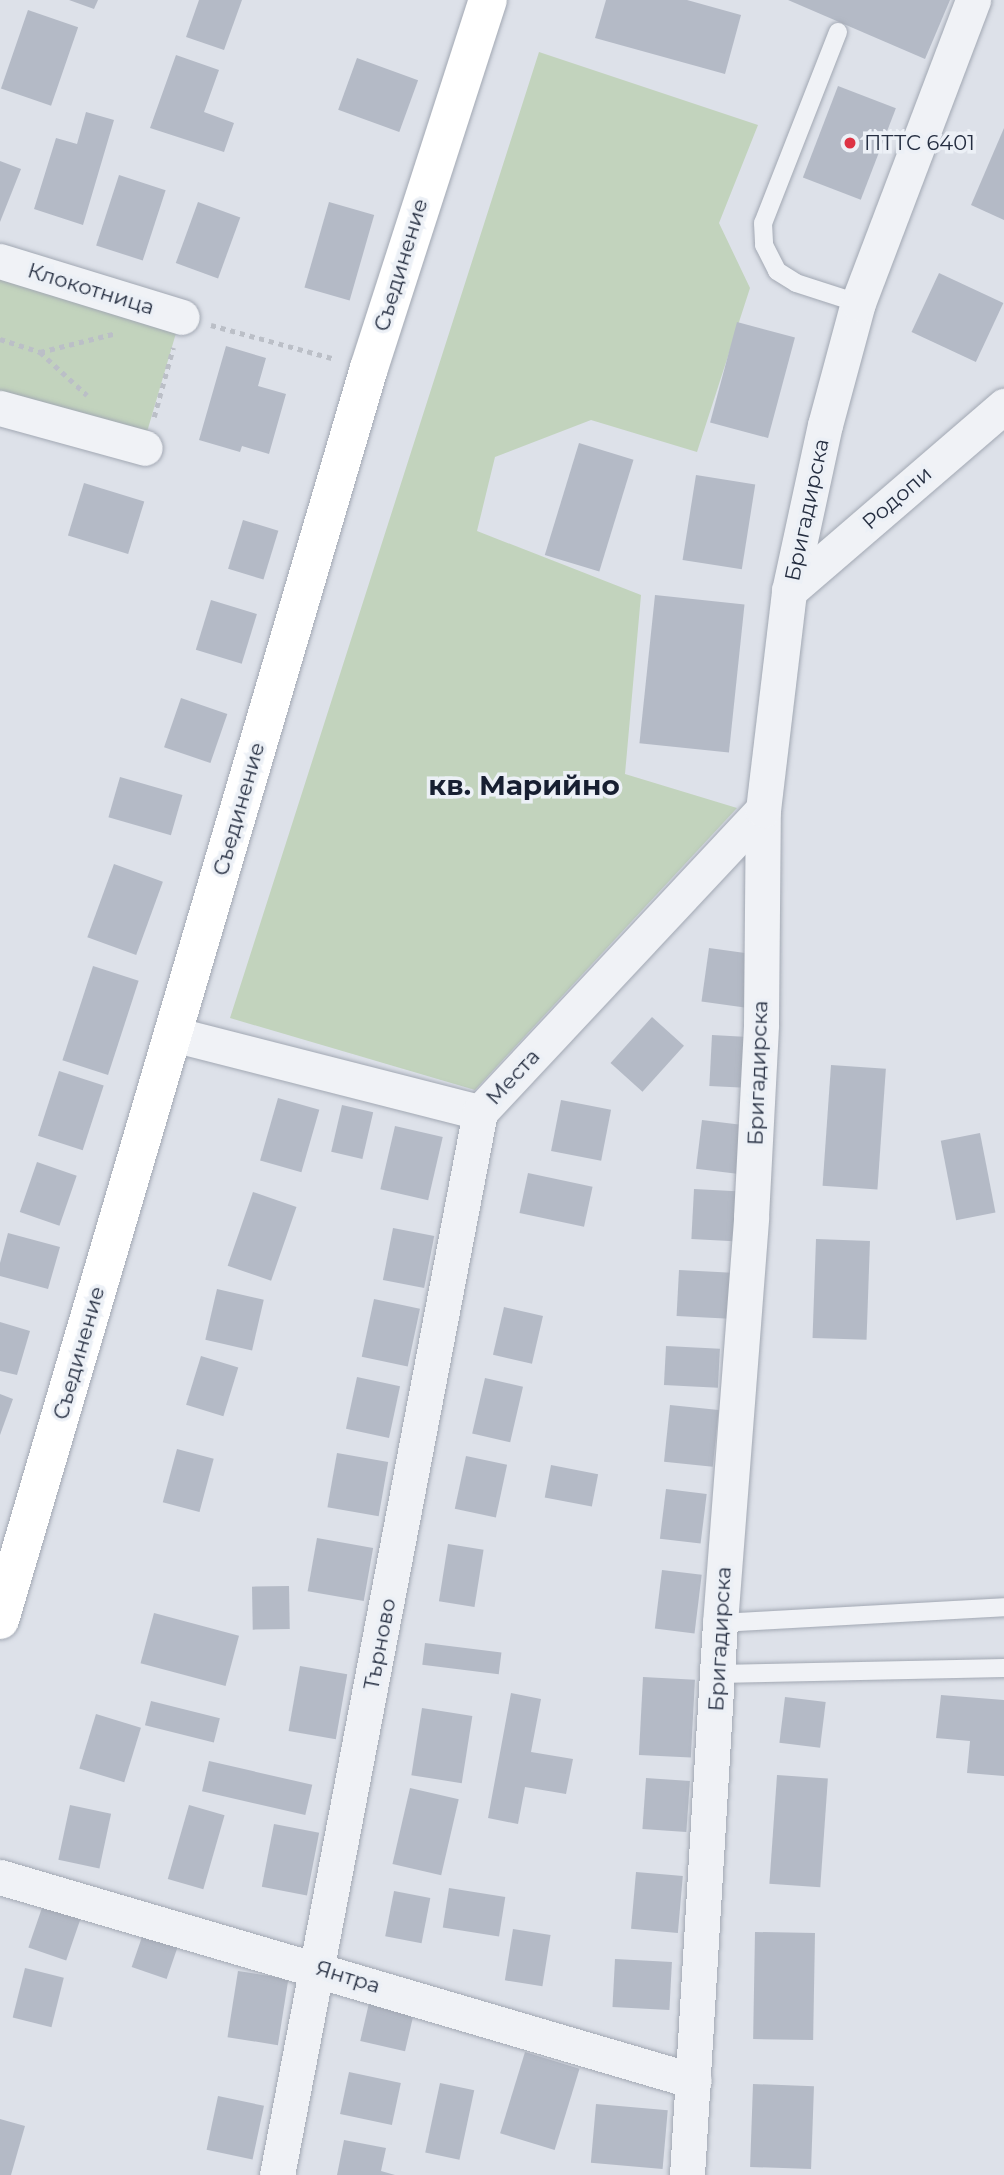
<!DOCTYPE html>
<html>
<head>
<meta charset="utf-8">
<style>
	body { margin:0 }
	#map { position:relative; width:1004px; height:2175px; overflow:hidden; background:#dde1e9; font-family:Montserrat,sans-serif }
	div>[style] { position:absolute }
	.green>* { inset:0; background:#c2d3bd }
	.building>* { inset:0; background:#b4bac6; transform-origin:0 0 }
	.path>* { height:4.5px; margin-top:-2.25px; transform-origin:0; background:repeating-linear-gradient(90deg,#bbbfc7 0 5px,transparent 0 10px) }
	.roads { filter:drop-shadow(0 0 2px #a2a8b3) drop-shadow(0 0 2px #a2a8b3) }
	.lane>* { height:18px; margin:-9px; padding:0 9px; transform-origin:9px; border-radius:9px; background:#f0f2f6 }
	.street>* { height:35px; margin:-17.5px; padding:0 17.5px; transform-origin:17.5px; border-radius:17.5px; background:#f0f2f6 }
	.secondary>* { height:38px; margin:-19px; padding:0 19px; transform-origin:19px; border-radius:19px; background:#fff }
	.dots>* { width:19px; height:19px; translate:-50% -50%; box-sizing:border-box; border:4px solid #ecf0f6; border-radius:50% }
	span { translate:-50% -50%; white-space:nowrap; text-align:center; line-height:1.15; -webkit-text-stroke:7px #ecf0f6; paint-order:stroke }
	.poi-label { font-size:21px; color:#252e41 }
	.left { translate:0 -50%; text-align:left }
	.street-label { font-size:21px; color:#252e41 }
	.district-label { font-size:28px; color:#171f31; font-weight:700 }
</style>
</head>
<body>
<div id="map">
	<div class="green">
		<i style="clip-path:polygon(539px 52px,758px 125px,719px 223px,750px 288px,697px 452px,591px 420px,495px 457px,477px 531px,641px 595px,625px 774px,737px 808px,475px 1090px,230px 1018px)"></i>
		<i style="clip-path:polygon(0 263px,181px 316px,142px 449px,0 405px)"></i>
	</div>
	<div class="building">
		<i style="clip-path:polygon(69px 0,98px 0,94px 9px)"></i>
		<i style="clip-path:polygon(199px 0,242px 0,224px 50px,186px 37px)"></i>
		<i style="clip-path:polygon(606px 0,687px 0,741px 15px,725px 74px,595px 38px)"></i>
		<i style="clip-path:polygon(788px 0,950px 0,925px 59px)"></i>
		<i style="left:28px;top:10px;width:53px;height:83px;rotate:19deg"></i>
		<i style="clip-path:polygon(176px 55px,219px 70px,204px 112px,234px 123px,224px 152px,150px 128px)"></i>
		<i style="left:357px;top:58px;width:65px;height:55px;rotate:20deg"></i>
		<i style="left:838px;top:86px;width:62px;height:98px;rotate:21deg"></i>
		<i style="clip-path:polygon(86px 112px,114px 120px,83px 225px,34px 209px,56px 138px,77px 144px)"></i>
		<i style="clip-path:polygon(1004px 128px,1004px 220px,971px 205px)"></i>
		<i style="clip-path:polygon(0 161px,21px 169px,0 222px)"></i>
		<i style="left:119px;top:175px;width:49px;height:74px;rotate:18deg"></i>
		<i style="left:198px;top:202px;width:45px;height:65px;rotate:20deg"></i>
		<i style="left:329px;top:202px;width:47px;height:89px;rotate:16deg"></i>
		<i style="left:939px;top:273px;width:71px;height:65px;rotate:25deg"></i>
		<i style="left:737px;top:322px;width:60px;height:104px;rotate:15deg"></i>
		<i style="clip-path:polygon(226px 346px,266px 358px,258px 386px,286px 394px,269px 454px,242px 446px,240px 452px,199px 440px)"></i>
		<i style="left:579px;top:443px;width:57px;height:117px;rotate:17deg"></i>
		<i style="left:696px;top:475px;width:60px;height:86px;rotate:9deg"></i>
		<i style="left:84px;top:483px;width:63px;height:55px;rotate:17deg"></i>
		<i style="left:243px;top:520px;width:37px;height:51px;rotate:17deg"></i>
		<i style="left:655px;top:595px;width:90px;height:149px;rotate:6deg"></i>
		<i style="left:211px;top:600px;width:48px;height:52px;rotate:17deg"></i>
		<i style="left:181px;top:698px;width:49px;height:52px;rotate:19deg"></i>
		<i style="left:120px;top:777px;width:65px;height:42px;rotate:16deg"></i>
		<i style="left:114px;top:864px;width:52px;height:78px;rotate:20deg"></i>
		<i style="left:709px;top:948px;width:49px;height:54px;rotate:8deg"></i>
		<i style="left:93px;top:966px;width:48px;height:99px;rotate:18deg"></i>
		<i style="left:652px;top:1017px;width:43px;height:62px;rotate:42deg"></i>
		<i style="left:712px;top:1035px;width:41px;height:51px;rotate:3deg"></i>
		<i style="left:831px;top:1065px;width:55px;height:121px;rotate:4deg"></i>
		<i style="left:59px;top:1071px;width:47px;height:68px;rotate:18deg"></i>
		<i style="left:278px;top:1098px;width:43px;height:65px;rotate:16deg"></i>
		<i style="left:561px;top:1100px;width:51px;height:52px;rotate:11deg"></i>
		<i style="left:342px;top:1105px;width:32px;height:48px;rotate:13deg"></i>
		<i style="left:702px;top:1120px;width:41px;height:49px;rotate:7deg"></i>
		<i style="left:395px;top:1126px;width:49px;height:65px;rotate:13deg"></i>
		<i style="left:980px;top:1133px;width:81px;height:40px;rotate:79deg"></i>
		<i style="left:37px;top:1162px;width:42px;height:53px;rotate:19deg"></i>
		<i style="left:528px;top:1173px;width:66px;height:41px;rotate:12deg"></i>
		<i style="left:694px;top:1189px;width:52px;height:50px;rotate:3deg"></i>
		<i style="left:253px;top:1192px;width:46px;height:78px;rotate:19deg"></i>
		<i style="left:393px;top:1228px;width:42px;height:53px;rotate:11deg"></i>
		<i style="clip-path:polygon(8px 1233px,60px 1247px,48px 1289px,0 1276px,0 1263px)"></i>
		<i style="left:816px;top:1239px;width:54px;height:99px;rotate:2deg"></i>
		<i style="left:679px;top:1270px;width:53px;height:46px;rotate:3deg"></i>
		<i style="left:217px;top:1289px;width:48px;height:52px;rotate:13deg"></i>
		<i style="left:374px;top:1299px;width:47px;height:59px;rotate:12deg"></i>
		<i style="left:504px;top:1307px;width:40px;height:49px;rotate:13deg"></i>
		<i style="clip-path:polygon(0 1322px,30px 1331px,17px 1375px,0 1371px)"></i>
		<i style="left:666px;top:1346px;width:54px;height:39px;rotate:3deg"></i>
		<i style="left:201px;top:1356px;width:39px;height:51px;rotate:17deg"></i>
		<i style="left:357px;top:1377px;width:44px;height:53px;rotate:12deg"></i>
		<i style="left:485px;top:1378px;width:39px;height:57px;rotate:13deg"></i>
		<i style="clip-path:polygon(0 1394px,13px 1399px,0 1435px)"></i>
		<i style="left:670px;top:1405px;width:49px;height:57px;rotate:6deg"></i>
		<i style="left:177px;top:1449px;width:38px;height:55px;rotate:15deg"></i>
		<i style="left:337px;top:1453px;width:52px;height:55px;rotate:10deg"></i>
		<i style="left:466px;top:1456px;width:42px;height:54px;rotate:12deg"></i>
		<i style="left:551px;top:1465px;width:48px;height:33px;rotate:11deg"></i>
		<i style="left:666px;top:1489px;width:41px;height:50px;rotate:7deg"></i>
		<i style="left:317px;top:1538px;width:57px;height:54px;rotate:10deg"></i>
		<i style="left:448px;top:1544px;width:36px;height:58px;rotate:9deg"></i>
		<i style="left:662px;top:1570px;width:40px;height:59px;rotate:7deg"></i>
		<i style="left:289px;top:1586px;width:43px;height:37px;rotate:89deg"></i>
		<i style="left:154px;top:1613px;width:88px;height:52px;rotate:15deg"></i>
		<i style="left:425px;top:1643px;width:77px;height:22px;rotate:7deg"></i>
		<i style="left:300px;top:1666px;width:48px;height:66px;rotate:10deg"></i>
		<i style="left:643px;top:1677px;width:52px;height:78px;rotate:3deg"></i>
		<i style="clip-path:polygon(511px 1693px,541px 1699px,531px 1752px,573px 1759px,566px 1794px,525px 1787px,518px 1824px,488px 1818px)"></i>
		<i style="clip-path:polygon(941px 1695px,1004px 1700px,1004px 1776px,967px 1773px,970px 1741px,936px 1738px)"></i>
		<i style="left:785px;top:1697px;width:41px;height:46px;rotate:7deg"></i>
		<i style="left:151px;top:1701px;width:71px;height:25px;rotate:14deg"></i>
		<i style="left:422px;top:1708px;width:51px;height:68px;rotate:9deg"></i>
		<i style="left:96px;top:1714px;width:47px;height:57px;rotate:17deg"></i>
		<i style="left:209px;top:1761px;width:106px;height:31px;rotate:13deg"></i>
		<i style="left:777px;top:1775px;width:51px;height:109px;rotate:4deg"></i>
		<i style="left:646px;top:1778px;width:44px;height:51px;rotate:4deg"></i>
		<i style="left:410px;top:1788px;width:50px;height:78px;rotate:13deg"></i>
		<i style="left:70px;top:1805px;width:42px;height:56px;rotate:12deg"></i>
		<i style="left:189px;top:1805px;width:37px;height:77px;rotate:16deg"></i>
		<i style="left:274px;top:1824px;width:46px;height:64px;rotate:11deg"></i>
		<i style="left:636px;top:1872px;width:47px;height:57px;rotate:5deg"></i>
		<i style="left:449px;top:1888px;width:57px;height:40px;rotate:9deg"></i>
		<i style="left:394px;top:1891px;width:37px;height:46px;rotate:11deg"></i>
		<i style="left:44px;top:1902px;width:40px;height:48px;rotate:19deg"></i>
		<i style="left:513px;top:1929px;width:38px;height:52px;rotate:9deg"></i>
		<i style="left:144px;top:1931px;width:37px;height:38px;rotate:19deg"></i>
		<i style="left:755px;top:1932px;width:60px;height:107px;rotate:1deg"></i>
		<i style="left:615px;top:1959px;width:57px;height:48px;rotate:3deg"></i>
		<i style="left:25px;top:1968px;width:40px;height:51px;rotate:14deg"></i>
		<i style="left:238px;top:1971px;width:51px;height:67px;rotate:9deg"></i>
		<i style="left:369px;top:2003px;width:46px;height:39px;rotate:13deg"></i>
		<i style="left:525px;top:2052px;width:57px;height:85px;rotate:17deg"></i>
		<i style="left:349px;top:2072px;width:53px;height:43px;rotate:12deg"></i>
		<i style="left:440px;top:2083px;width:35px;height:71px;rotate:12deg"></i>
		<i style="left:753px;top:2084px;width:61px;height:83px;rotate:2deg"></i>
		<i style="left:218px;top:2096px;width:47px;height:55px;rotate:12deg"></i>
		<i style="left:596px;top:2104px;width:72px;height:59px;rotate:5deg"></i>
		<i style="clip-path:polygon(0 2119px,25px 2126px,11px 2175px,0 2175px)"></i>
		<i style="clip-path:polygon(344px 2140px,386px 2148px,381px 2171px,395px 2175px,337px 2175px)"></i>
	</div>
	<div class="path">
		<i style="left:211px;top:325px;width:129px;rotate:15.3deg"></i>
		<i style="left:0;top:339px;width:42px;rotate:18deg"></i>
		<i style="left:40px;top:352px;width:79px;rotate:-13.9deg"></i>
		<i style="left:40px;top:352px;width:64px;rotate:42.5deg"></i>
		<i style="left:154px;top:417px;width:72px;rotate:-74.6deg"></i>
	</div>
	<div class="roads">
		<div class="lane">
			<i style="left:838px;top:32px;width:205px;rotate:111.4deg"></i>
			<i style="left:763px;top:223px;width:22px;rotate:87deg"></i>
			<i style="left:764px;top:245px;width:29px;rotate:63deg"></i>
			<i style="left:777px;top:271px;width:22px;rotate:32deg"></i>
			<i style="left:796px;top:283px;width:65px;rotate:17.9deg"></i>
			<i style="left:720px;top:1623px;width:284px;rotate:-3.2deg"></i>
			<i style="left:718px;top:1674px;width:286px;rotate:-1.2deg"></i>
		</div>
		<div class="street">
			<i style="left:0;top:261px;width:190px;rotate:17.1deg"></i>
			<i style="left:0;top:408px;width:150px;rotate:15.4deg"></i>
			<i style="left:789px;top:591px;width:284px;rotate:-40.7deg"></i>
			<i style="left:173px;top:1034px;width:317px;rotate:14.3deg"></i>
			<i style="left:480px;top:1112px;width:414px;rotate:-46.9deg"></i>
			<i style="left:0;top:1877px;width:723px;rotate:16.38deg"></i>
			<i style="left:277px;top:2175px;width:1082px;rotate:-79.19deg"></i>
			<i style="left:687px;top:2175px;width:553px;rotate:-86.58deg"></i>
			<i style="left:720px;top:1623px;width:407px;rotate:-85.6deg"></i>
			<i style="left:751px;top:1217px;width:193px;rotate:-87deg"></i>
			<i style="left:761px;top:1024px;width:214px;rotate:-89.5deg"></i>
			<i style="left:763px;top:810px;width:221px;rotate:-83.2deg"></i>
			<i style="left:789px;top:591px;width:170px;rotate:-77.8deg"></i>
			<i style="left:825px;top:425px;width:126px;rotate:-74.9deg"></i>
			<i style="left:858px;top:303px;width:324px;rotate:-69.2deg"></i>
		</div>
		<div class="secondary">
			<i style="left:0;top:1620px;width:1305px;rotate:-73.58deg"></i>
			<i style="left:369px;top:368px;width:387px;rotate:-72.1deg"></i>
		</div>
	</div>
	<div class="dots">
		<i style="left:850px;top:143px;background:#d34"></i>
	</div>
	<div class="poi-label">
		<span class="left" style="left:864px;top:143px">ПТТС 6401</span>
	</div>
	<div class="street-label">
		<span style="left:401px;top:265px;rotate:-73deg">Съединение</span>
		<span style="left:91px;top:289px;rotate:17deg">Клокотница</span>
		<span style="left:897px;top:498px;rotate:-41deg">Родопи</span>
		<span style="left:807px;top:510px;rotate:-78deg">Бригадирска</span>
		<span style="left:239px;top:809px;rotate:-74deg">Съединение</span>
		<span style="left:758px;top:1073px;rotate:-88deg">Бригадирска</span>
		<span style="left:513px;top:1077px;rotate:-47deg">Места</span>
		<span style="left:79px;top:1353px;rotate:-74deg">Съединение</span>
		<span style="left:720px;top:1639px;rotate:-87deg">Бригадирска</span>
		<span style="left:380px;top:1644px;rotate:-79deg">Търново</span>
		<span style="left:348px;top:1977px;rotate:17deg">Янтра</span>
	</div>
	<div class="district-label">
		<span style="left:524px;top:785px">кв. Марийно</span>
	</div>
</div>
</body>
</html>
